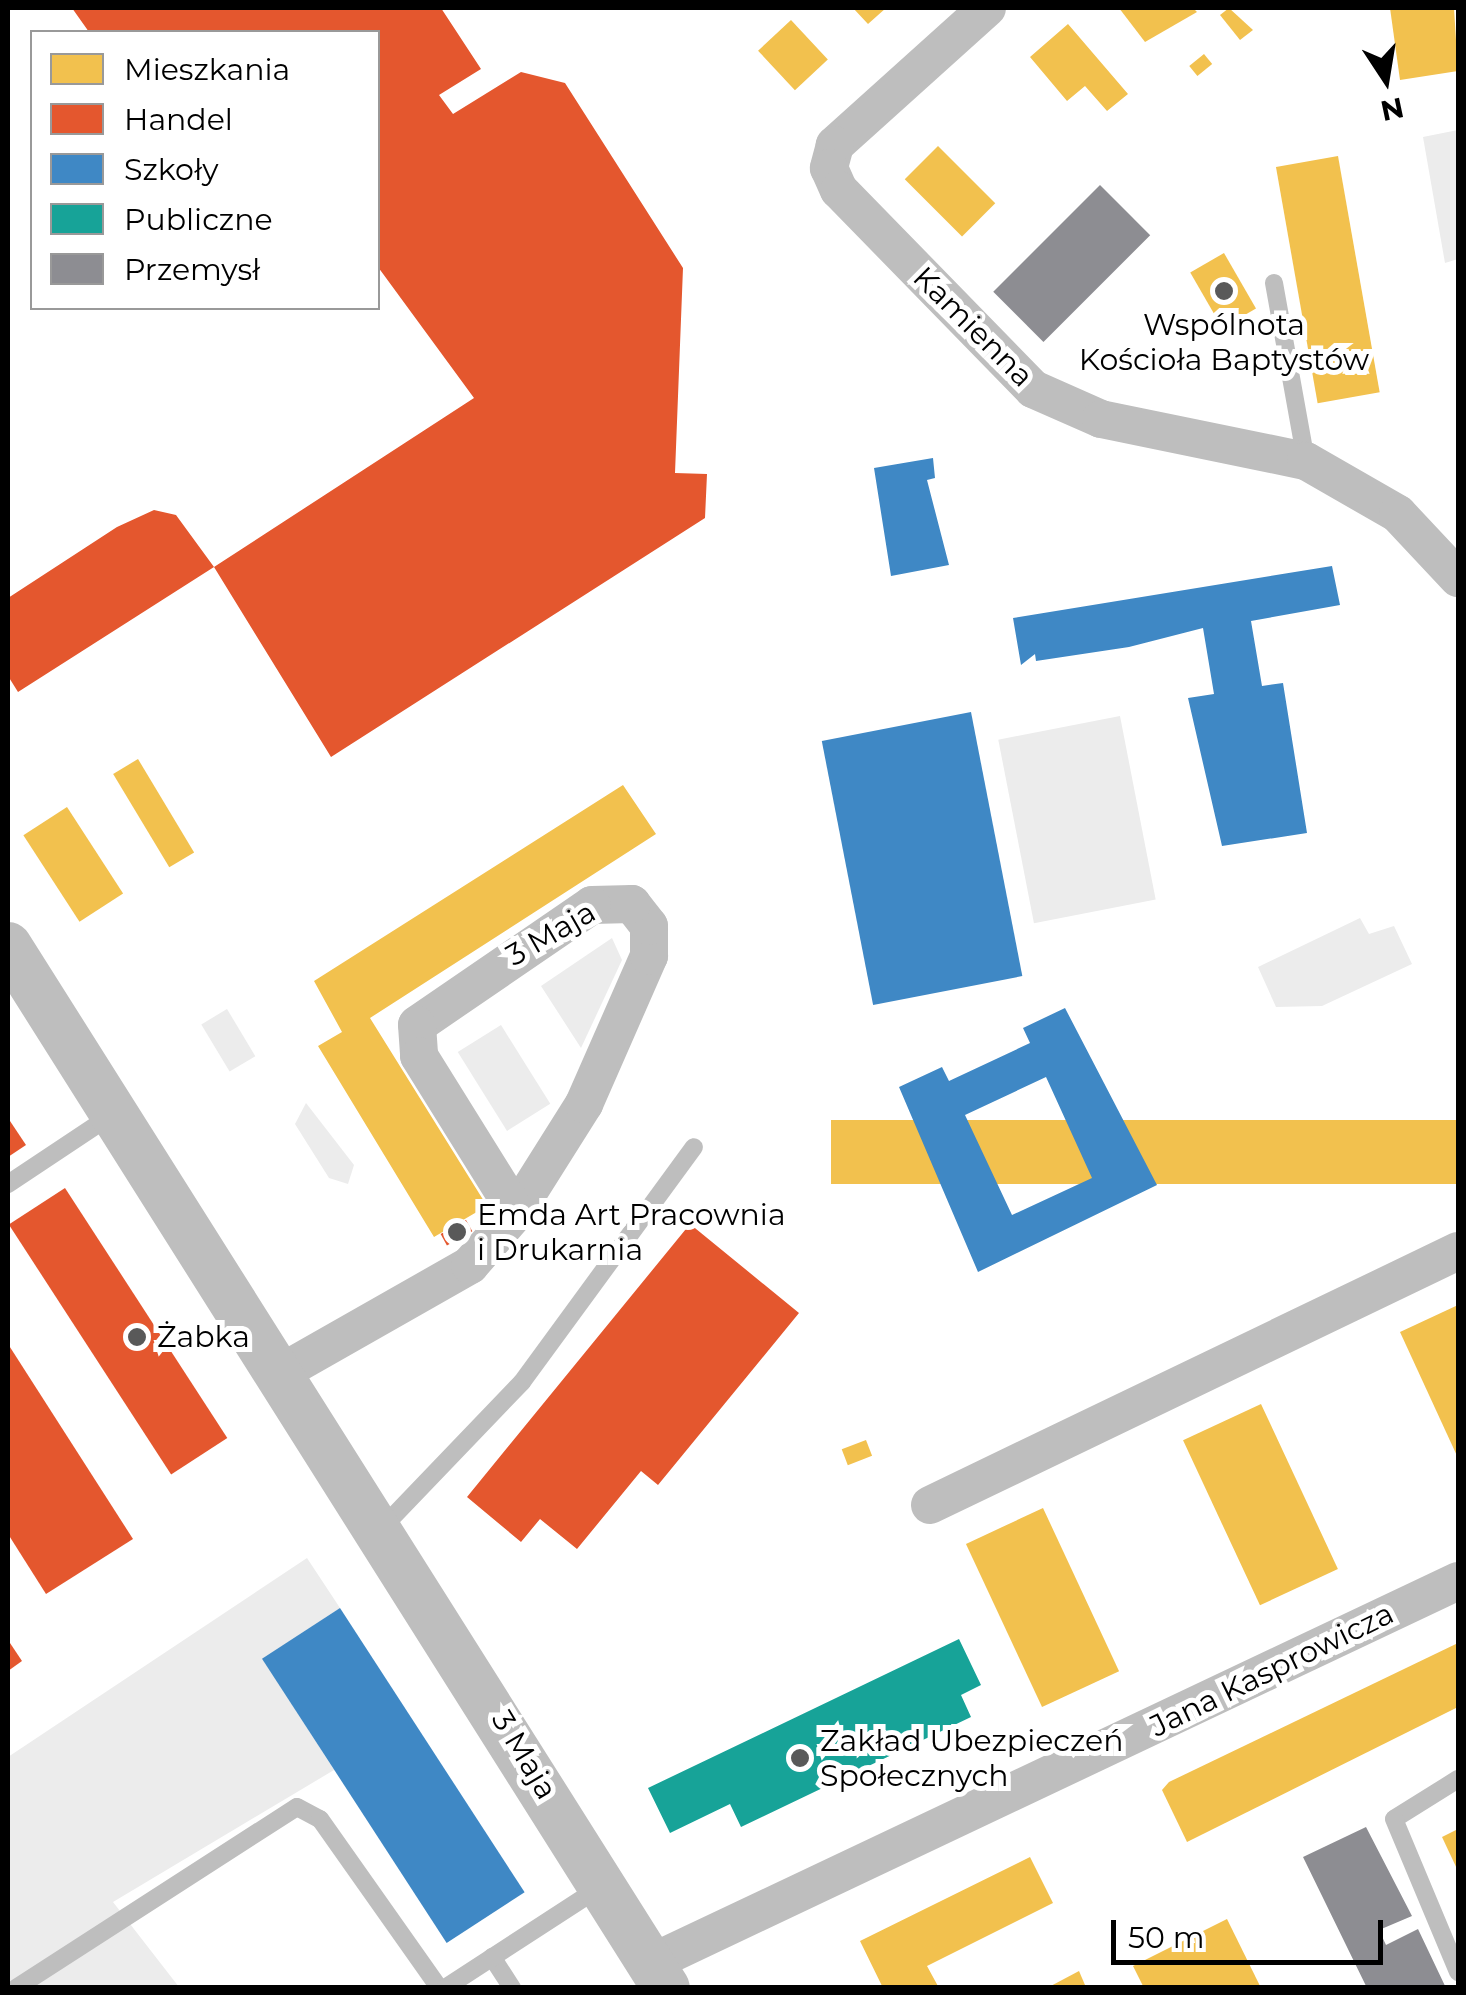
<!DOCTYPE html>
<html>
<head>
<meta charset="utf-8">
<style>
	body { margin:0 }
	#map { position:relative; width:1466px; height:1995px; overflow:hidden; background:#fff; font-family:Montserrat,sans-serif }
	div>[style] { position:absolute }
	.green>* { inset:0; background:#ececec; transform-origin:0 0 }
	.homes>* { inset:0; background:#f2c14e; transform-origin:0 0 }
	.shops>* { inset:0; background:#e4572e; transform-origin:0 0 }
	.schools>* { inset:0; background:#3f88c5; transform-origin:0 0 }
	.public>* { inset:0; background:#17a398 }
	.industry>* { inset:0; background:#8d8d92; transform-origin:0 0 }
	.service>* { height:18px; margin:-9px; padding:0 9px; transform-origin:9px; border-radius:9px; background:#bebebe }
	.minor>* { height:38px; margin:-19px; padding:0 19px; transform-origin:19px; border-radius:19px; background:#bebebe }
	.tertiary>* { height:48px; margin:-24px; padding:0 24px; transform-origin:24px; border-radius:24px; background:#bebebe }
	.dots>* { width:28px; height:28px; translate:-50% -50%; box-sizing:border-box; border:5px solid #fff; border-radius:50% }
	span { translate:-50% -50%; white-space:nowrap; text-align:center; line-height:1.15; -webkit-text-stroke:10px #fff; paint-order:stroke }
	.poi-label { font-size:30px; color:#000 }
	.left { translate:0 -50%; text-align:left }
	.street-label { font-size:30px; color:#000 }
	.frame { position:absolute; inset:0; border:10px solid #000; pointer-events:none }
	.legend { position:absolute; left:30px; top:30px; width:350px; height:280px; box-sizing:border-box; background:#fff; border:2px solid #999; margin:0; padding:12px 18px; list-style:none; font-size:30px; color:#000 }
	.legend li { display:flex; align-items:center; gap:20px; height:50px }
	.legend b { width:50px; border:2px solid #999 }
	.north { position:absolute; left:1336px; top:30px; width:100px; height:100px; -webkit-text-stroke:8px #fff; paint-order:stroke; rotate:168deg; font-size:28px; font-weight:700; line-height:40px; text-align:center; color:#000 }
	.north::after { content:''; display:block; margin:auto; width:35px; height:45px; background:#000; clip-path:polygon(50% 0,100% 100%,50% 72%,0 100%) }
	.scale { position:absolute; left:1111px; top:1920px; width:272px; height:45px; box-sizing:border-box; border:5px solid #000; border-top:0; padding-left:12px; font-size:30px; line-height:35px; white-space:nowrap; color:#000; -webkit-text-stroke:8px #fff; paint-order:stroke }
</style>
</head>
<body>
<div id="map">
	<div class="green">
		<i style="clip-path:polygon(1458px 130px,1458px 259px,1445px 263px,1423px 137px)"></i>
		<i style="left:1120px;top:716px;width:187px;height:124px;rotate:79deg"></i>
		<i style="clip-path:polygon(1360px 918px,1369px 934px,1394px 926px,1412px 964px,1322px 1006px,1276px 1007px,1258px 967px)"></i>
		<i style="clip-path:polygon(612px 938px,622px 960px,581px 1048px,541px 986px)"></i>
		<i style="left:227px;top:1009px;width:55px;height:30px;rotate:59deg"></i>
		<i style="left:501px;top:1025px;width:93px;height:51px;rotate:58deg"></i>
		<i style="clip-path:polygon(306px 1103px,354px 1165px,348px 1184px,329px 1178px,295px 1124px)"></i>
		<i style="clip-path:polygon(307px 1558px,340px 1608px,263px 1659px,334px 1770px,113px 1902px,179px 1987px,8px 1988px,8px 1757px)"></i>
	</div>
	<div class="homes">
		<i style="clip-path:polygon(853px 8px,886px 8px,868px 24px)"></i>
		<i style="clip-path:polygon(1119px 8px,1193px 8px,1197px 12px,1145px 42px)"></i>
		<i style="clip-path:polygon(1229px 8px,1253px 30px,1240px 40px,1220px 15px)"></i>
		<i style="clip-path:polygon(1390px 8px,1454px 8px,1458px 71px,1400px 80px)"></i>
		<i style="left:791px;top:20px;width:54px;height:45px;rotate:47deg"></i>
		<i style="clip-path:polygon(1068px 24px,1128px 94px,1107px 111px,1085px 86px,1067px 101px,1030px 57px)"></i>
		<i style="left:1204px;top:54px;width:13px;height:19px;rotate:51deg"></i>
		<i style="left:938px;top:146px;width:81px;height:47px;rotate:45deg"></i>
		<i style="left:1338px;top:156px;width:240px;height:63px;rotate:80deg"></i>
		<i style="left:1224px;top:253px;width:64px;height:39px;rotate:60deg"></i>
		<i style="left:138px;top:759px;width:109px;height:29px;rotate:59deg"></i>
		<i style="clip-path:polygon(623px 785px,656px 834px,370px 1018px,487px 1206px,434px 1237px,318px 1046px,342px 1032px,314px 981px)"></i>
		<i style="left:67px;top:807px;width:103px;height:52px;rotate:57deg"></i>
		<i style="left:1458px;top:1120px;width:64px;height:627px;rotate:90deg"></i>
		<i style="clip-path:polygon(1458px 1305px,1458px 1458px,1400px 1332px)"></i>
		<i style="left:1261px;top:1404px;width:182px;height:86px;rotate:65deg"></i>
		<i style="left:866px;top:1440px;width:17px;height:26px;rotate:69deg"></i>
		<i style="left:1043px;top:1508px;width:180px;height:85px;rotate:65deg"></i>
		<i style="clip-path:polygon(1458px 1643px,1458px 1707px,1187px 1842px,1162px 1790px,1169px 1782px)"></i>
		<i style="clip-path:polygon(1458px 1829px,1458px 1871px,1442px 1837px)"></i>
		<i style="clip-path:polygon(1030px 1857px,1053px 1903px,927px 1966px,939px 1988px,883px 1988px,860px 1941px)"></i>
		<i style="clip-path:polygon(1227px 1919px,1261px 1988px,1144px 1988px,1133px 1966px)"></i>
		<i style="clip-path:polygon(1079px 1971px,1085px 1985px,1047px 1988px)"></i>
	</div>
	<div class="shops">
		<i style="clip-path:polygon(72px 8px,441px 8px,481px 69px,439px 95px,453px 114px,521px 72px,565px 83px,683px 268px,675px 473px,707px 474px,705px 518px,331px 757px,214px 567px,18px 692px,8px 676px,8px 598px,117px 527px,154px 510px,176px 515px,214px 567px,474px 398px,378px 267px,378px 32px,89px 32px)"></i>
		<i style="clip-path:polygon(8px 1118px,26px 1145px,8px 1157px)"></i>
		<i style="left:65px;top:1188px;width:298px;height:67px;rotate:57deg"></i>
		<i style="left:466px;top:1220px;width:13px;height:29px;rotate:61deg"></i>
		<i style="clip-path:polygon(690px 1224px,799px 1313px,658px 1485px,641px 1471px,577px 1549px,540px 1519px,521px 1542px,467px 1497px)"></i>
		<i style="clip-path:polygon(8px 1344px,133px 1539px,46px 1594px,8px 1534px)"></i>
		<i style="clip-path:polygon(8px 1640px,22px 1661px,8px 1671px)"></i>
	</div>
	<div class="schools">
		<i style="clip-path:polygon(933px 458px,935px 478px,927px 480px,949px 565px,891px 576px,874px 468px)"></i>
		<i style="clip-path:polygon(1332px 566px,1340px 605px,1251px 621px,1262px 686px,1283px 683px,1307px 833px,1222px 846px,1188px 698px,1214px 694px,1203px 628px,1129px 647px,1036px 661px,1035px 654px,1021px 665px,1013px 618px)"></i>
		<i style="left:971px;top:712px;width:269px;height:152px;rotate:79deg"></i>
		<i style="clip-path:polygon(evenodd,1065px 1008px,1157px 1185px,978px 1272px,899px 1087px,942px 1067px,949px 1081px,1030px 1043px,1023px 1028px,1065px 1008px,1046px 1077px,1092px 1178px,1012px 1215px,965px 1115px,1046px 1077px)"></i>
		<i style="left:340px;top:1608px;width:339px;height:93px;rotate:57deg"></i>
	</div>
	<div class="public">
		<i style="clip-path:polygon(959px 1639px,981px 1685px,961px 1695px,971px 1717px,741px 1827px,730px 1804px,670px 1833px,648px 1788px)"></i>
	</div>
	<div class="industry">
		<i style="left:1100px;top:185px;width:71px;height:151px;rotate:45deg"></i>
		<i style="clip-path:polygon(1366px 1827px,1412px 1916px,1379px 1930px,1386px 1945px,1418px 1929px,1446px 1988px,1367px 1988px,1303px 1857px)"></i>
	</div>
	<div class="service">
		<i style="left:1274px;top:283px;width:181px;rotate:79.8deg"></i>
		<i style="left:8px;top:1184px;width:125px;rotate:-33.6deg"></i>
		<i style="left:382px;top:1528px;width:202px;rotate:-46.2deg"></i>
		<i style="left:522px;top:1382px;width:291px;rotate:-53.8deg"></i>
		<i style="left:1458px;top:1779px;width:75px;rotate:148deg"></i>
		<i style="left:1394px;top:1819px;width:166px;rotate:67.3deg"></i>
		<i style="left:492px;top:1957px;width:37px;rotate:57deg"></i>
		<i style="left:16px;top:1988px;width:334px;rotate:-32.8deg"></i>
		<i style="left:297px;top:1807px;width:26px;rotate:28deg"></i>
		<i style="left:320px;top:1819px;width:207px;rotate:54.8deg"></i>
		<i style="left:445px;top:1988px;width:187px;rotate:-33deg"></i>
	</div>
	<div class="minor">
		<i style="left:987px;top:8px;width:205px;rotate:138deg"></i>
		<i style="left:835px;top:145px;width:24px;rotate:105deg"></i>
		<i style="left:829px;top:168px;width:24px;rotate:66deg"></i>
		<i style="left:839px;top:190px;width:278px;rotate:45.7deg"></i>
		<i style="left:1033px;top:389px;width:74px;rotate:23.8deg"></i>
		<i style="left:1101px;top:419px;width:209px;rotate:11.6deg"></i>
		<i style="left:1306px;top:461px;width:106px;rotate:29.9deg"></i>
		<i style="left:1398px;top:514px;width:88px;rotate:46.8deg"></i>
		<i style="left:282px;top:1372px;width:216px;rotate:-29.6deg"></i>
		<i style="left:470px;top:1265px;width:70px;rotate:-49deg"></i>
		<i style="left:516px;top:1212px;width:128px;rotate:-57.8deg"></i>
		<i style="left:584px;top:1104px;width:162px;rotate:-66.3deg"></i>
		<i style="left:649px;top:956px;width:30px;rotate:-90deg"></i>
		<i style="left:649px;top:926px;width:28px;rotate:-128deg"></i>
		<i style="left:632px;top:904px;width:40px;rotate:178.6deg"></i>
		<i style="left:592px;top:905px;width:212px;rotate:145.6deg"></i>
		<i style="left:417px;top:1025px;width:31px;rotate:86deg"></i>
		<i style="left:419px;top:1056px;width:184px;rotate:58.1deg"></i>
		<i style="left:930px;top:1505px;width:586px;rotate:-25.69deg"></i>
		<i style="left:651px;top:1963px;width:893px;rotate:-25.33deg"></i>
	</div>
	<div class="tertiary">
		<i style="left:8px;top:946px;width:1232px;rotate:57.73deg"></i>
	</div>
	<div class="dots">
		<i style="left:1224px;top:291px;background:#595959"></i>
		<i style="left:457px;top:1232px;background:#595959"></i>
		<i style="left:137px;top:1337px;background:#595959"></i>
		<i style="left:800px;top:1758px;background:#595959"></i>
	</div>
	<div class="poi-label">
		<span style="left:1224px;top:342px">Wspólnota<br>Kościoła Baptystów</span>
		<span class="left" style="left:477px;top:1232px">Emda Art Pracownia<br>i Drukarnia</span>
		<span class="left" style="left:157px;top:1337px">Żabka</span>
		<span class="left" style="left:820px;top:1758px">Zakład Ubezpieczeń<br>Społecznych</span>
	</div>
	<div class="street-label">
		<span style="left:973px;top:327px;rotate:45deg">Kamienna</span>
		<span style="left:551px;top:934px;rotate:-30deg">3 Maja</span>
		<span style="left:1272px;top:1670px;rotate:-26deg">Jana Kasprowicza</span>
		<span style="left:524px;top:1755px;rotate:59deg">3 Maja</span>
	</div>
	<div class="frame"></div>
	<ul class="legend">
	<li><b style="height:28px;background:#f2c14e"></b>Mieszkania</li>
	<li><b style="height:28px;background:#e4572e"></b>Handel</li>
	<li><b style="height:28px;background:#3f88c5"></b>Szkoły</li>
	<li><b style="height:28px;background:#17a398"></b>Publiczne</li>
	<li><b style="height:28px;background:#8d8d92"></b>Przemysł</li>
	</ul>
	<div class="north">N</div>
	<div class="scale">50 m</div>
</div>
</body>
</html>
